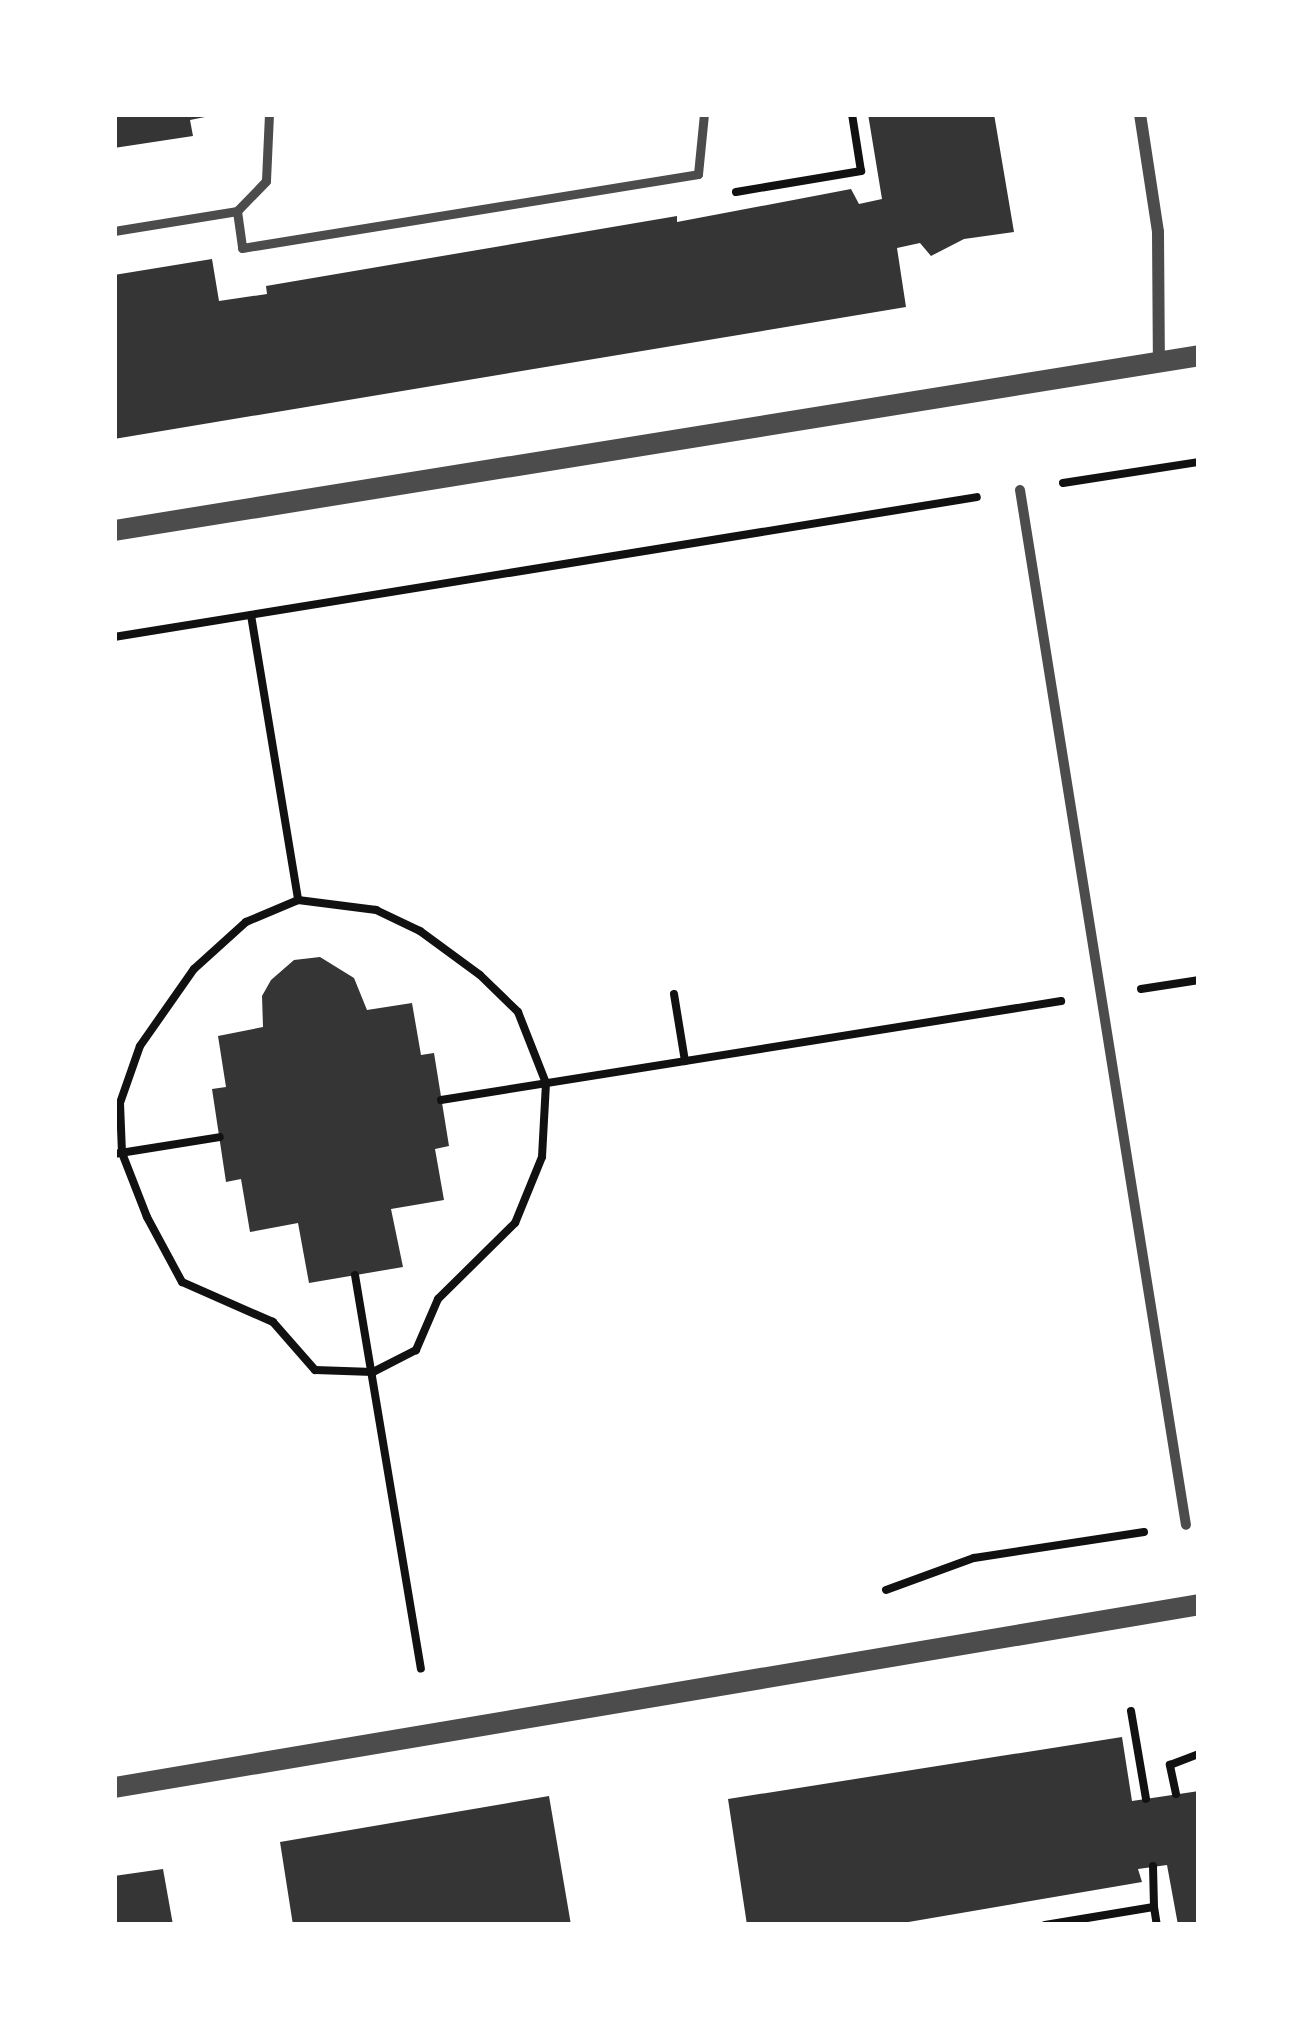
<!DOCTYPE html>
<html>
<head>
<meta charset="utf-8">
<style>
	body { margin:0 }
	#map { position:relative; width:1313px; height:2039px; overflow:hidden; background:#fff; font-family:"PT Sans Narrow",sans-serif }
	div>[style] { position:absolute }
	.building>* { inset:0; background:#353535 }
	.path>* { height:8px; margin:-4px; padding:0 4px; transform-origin:4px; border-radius:4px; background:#111 }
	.service>* { height:9px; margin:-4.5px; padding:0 4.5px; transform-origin:4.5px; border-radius:4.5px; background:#4c4c4c }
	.pedestrian>* { height:10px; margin:-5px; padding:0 5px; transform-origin:5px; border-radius:5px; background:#4c4c4c }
	.minor>* { height:12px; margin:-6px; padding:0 6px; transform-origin:6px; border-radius:6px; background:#4c4c4c }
	.tertiary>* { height:21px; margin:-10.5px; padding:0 10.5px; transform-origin:10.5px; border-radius:10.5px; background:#4c4c4c }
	span { translate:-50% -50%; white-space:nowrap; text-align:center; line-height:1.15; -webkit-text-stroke:10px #fff; paint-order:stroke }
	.frame { position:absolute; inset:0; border:117px solid #fff; pointer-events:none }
</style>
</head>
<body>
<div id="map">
	<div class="building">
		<i style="clip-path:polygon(114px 114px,210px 114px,210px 116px,190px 120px,193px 136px,114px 148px)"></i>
		<i style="clip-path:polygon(868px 114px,994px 114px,1014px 232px,964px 239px,931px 256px,920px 243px,897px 248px,906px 307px,114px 439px,114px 275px,212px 259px,219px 301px,267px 294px,266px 286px,677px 216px,677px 222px,851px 189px,859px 204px,882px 199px)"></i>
		<i style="clip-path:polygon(320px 957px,354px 978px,367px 1010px,412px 1003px,421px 1055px,434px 1053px,449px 1146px,435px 1149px,444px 1200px,391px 1209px,403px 1267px,309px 1283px,298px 1223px,250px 1232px,241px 1179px,226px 1182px,212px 1089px,226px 1087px,218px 1036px,263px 1027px,262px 996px,271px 980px,294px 960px)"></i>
		<i style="clip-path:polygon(1122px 1737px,1132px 1801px,1199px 1791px,1199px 1925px,1178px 1925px,1167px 1865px,1138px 1869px,1142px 1882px,891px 1925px,747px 1925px,728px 1799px)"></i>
		<i style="clip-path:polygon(549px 1796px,571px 1925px,293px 1925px,280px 1842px)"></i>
		<i style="clip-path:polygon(163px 1869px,173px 1925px,114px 1925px,114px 1876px)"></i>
	</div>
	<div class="path">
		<i style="left:736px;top:192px;width:127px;rotate:-9.5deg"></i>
		<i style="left:861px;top:171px;width:58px;rotate:-99deg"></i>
		<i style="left:1063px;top:483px;width:138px;rotate:-8.8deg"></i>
		<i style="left:251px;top:615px;width:289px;rotate:80.6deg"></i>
		<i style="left:114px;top:637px;width:874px;rotate:-9.21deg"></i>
		<i style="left:298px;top:900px;width:79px;rotate:7.3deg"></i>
		<i style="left:376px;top:910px;width:49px;rotate:25.5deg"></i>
		<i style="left:420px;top:931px;width:74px;rotate:36.3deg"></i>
		<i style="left:480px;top:975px;width:53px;rotate:44.2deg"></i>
		<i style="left:518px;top:1012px;width:76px;rotate:68.5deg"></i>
		<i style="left:546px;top:1083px;width:74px;rotate:93.1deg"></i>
		<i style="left:542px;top:1157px;width:71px;rotate:112.2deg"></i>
		<i style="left:515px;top:1223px;width:108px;rotate:135.4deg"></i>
		<i style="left:438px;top:1299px;width:56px;rotate:113.3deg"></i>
		<i style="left:416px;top:1350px;width:48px;rotate:152.9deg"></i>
		<i style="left:373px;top:1372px;width:58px;rotate:-178deg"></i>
		<i style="left:315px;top:1370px;width:64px;rotate:-131.2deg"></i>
		<i style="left:273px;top:1322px;width:99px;rotate:-156.3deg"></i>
		<i style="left:182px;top:1282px;width:74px;rotate:-118.3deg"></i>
		<i style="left:147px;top:1217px;width:69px;rotate:-111.3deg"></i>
		<i style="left:122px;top:1153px;width:50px;rotate:-92.3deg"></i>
		<i style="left:120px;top:1103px;width:60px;rotate:-70.7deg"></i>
		<i style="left:140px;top:1046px;width:94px;rotate:-55deg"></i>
		<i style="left:194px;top:969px;width:70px;rotate:-42.1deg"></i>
		<i style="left:246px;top:922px;width:56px;rotate:-22.9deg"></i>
		<i style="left:1141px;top:989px;width:59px;rotate:-8.8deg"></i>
		<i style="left:674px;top:994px;width:68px;rotate:80.7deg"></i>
		<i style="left:441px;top:1100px;width:628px;rotate:-9.07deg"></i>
		<i style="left:114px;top:1154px;width:107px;rotate:-9.1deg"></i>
		<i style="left:355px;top:1275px;width:399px;rotate:80.5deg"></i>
		<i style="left:886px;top:1590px;width:94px;rotate:-20deg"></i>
		<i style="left:974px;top:1558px;width:172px;rotate:-8.7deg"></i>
		<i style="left:1131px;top:1711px;width:89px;rotate:80.3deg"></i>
		<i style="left:1176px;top:1794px;width:30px;rotate:-102deg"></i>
		<i style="left:1170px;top:1765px;width:31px;rotate:-21deg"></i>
		<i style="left:1153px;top:1866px;width:41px;rotate:88.6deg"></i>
		<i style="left:1045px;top:1925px;width:110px;rotate:-9.4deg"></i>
		<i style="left:1154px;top:1907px;width:18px;rotate:81deg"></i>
	</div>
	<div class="service">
		<i style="left:269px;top:114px;width:67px;rotate:92.6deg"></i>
		<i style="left:266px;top:181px;width:42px;rotate:134deg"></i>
		<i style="left:237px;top:211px;width:37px;rotate:82deg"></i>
		<i style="left:242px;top:248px;width:462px;rotate:-9.2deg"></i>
		<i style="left:698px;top:174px;width:60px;rotate:-84.3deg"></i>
		<i style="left:114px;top:231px;width:125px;rotate:-9.2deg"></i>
	</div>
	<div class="pedestrian">
		<i style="left:1020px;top:490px;width:1048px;rotate:80.89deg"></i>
	</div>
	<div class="minor">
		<i style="left:1140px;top:114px;width:119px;rotate:81.3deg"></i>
		<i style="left:1158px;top:232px;width:130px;rotate:89.6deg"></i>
	</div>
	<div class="tertiary">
		<i style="left:114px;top:530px;width:1099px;rotate:-9.16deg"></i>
		<i style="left:114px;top:1787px;width:1100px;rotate:-9.57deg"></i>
	</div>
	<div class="frame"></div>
</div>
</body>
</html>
